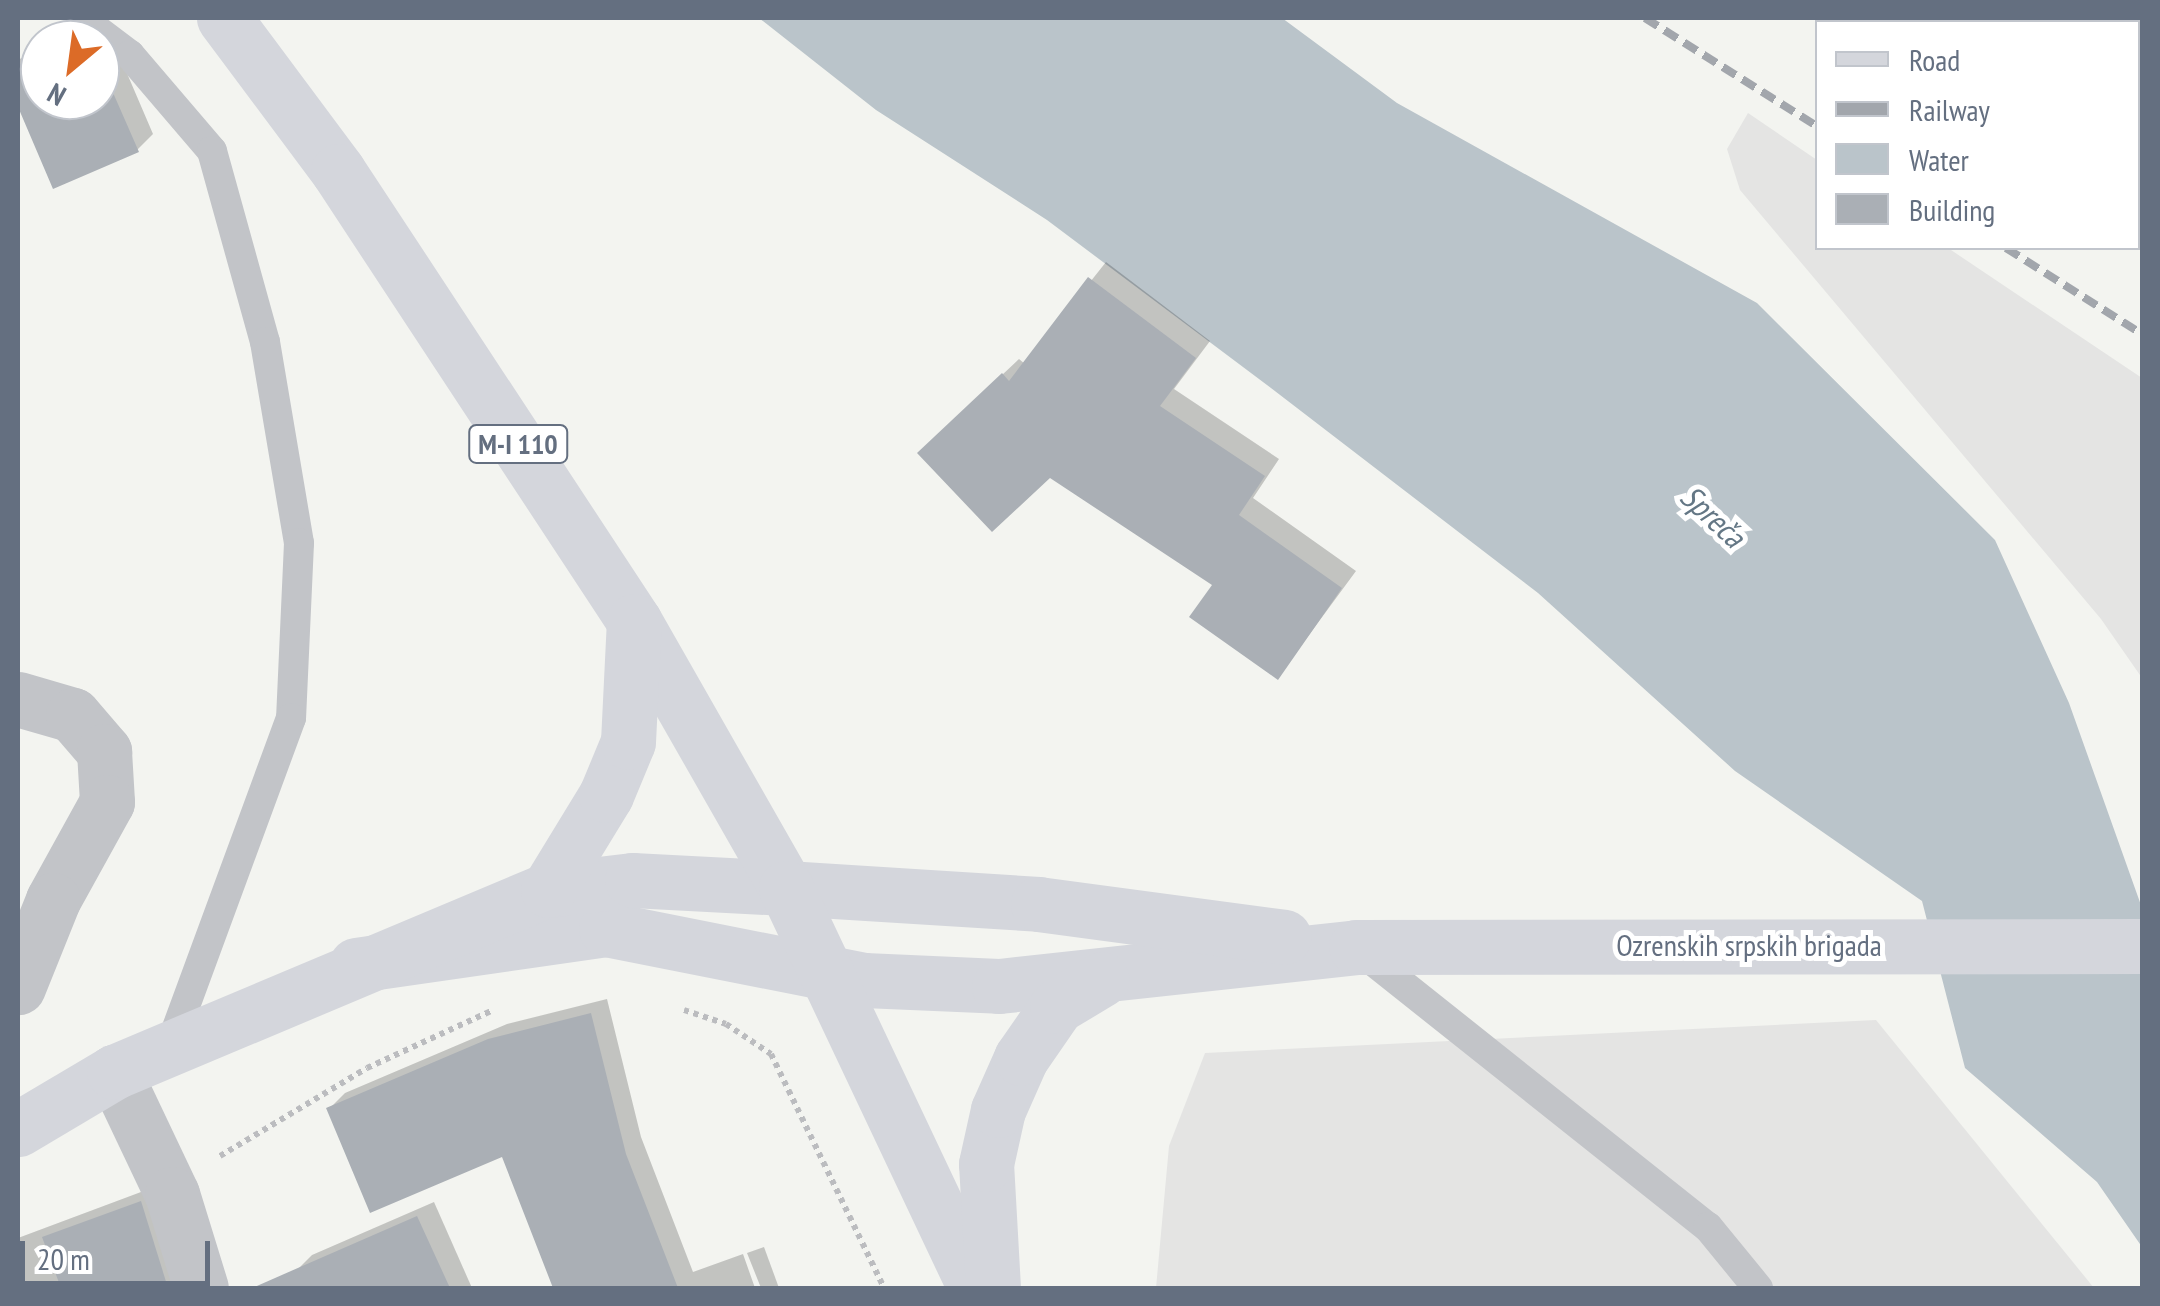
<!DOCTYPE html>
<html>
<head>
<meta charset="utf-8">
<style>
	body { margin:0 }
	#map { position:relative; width:2160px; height:1306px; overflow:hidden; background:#f3f4f0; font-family:"PT Sans Narrow",sans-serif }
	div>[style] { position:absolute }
	.built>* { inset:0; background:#e4e4e3 }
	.water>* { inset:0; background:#bac4ca }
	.shadow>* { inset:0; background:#0003 }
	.building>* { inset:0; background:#aaafb5 }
	.path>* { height:6px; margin-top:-3px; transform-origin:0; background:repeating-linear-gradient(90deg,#bbbcbf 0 5px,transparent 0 10px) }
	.service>* { height:30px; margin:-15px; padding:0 15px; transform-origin:15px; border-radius:15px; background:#c2c4c8 }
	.minor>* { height:55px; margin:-27.5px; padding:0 27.5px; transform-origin:27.5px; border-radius:27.5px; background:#c2c4c8 }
	.secondary>* { height:55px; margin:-27.5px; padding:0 27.5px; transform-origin:27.5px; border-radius:27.5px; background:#d4d6dc }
	.primary>* { height:55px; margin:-27.5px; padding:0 27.5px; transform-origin:27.5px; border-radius:27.5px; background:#d4d6dc }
	.rail>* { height:8px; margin-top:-4px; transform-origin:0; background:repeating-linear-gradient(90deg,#a2a6ac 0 15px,transparent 0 23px) }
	span { translate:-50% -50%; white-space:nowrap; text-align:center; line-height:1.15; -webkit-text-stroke:10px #fff; paint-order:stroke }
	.shield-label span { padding:2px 8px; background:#fff; border:2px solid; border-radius:8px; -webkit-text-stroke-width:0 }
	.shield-label { font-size:28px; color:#646f80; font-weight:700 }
	.street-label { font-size:30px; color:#646f80 }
	.water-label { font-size:32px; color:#647785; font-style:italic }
	.frame { position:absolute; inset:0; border:20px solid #646f80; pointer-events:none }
	.legend { position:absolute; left:1815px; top:20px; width:325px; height:230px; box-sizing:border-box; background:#fff; border:2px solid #c1c5cc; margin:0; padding:12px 18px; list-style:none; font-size:30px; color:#646f80 }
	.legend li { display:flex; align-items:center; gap:20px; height:50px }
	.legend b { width:50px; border:2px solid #c1c5cc }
	.north { position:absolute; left:20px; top:20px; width:100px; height:100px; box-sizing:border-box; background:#fff; border:2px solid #c1c5cc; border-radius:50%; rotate:209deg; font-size:28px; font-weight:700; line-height:40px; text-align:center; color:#646f80 }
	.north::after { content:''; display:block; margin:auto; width:35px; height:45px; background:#dc6b27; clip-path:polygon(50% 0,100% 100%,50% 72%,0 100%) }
	.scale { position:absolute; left:20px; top:1241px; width:190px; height:45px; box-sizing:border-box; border:5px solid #646f80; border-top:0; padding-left:12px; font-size:30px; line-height:35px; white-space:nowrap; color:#646f80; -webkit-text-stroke:8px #fff; paint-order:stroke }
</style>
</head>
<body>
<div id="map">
	<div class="built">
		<i style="clip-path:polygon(1748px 113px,1817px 160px,1818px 248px,1948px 248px,2142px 378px,2142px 678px,2101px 619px,1740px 190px,1727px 149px)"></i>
		<i style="clip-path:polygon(1876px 1020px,2094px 1288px,1156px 1288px,1169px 1146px,1205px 1053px)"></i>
	</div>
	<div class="water">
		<i style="clip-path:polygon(759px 18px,1282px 18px,1397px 103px,1757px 303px,1995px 540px,2069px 703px,2142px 908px,2142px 1247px,2097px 1182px,1965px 1068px,1922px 901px,1735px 771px,1538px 593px,1267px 385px,1047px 220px,876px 110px)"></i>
	</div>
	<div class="shadow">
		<i style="clip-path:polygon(95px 24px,111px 36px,153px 134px,137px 150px,54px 186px,18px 101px,18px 60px,40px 48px,40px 100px,100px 100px,100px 40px,59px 40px)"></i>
		<i style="clip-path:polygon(1106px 262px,1210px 341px,1174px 389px,1279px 459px,1253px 498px,1356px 571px,1278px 677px,1215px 584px,1050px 474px,936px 437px,1019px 359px,1025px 364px)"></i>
		<i style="clip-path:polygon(607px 999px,641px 1137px,693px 1272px,743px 1254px,755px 1288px,555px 1288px,504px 1153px,329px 1109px,345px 1093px,507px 1024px)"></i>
		<i style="clip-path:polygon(157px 1186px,187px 1288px,18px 1288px,18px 1238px)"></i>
		<i style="clip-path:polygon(434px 1202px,472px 1288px,304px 1288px,296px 1271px,312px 1255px)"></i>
		<i style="clip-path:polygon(764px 1247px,779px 1288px,761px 1288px,747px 1253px)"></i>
	</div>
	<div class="building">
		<i style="clip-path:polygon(40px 55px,40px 100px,100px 100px,100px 63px,139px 152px,53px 189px,18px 107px,18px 65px)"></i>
		<i style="clip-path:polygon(1088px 277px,1196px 358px,1160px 406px,1265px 476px,1239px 515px,1342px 588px,1278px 680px,1189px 617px,1212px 585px,1050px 478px,992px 532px,917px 453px,1002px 373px,1009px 381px)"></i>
		<i style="clip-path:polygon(591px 1013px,626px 1154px,678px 1288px,553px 1288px,502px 1157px,370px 1213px,326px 1108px,488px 1039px)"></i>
		<i style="clip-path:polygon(141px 1201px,168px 1288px,61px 1288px,42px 1237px)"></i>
		<i style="clip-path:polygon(417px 1216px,450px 1288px,252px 1288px)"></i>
	</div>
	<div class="path">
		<i style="left:2001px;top:18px;width:11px;rotate:22deg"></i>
		<i style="left:684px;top:1010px;width:44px;rotate:18.4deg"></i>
		<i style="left:726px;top:1024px;width:54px;rotate:33.7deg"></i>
		<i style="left:771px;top:1054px;width:260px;rotate:64.2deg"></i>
		<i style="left:220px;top:1156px;width:171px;rotate:-30.9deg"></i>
		<i style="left:367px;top:1068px;width:136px;rotate:-24.7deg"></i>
	</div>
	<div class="service">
		<i style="left:81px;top:18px;width:61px;rotate:37.1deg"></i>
		<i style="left:130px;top:55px;width:126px;rotate:49.5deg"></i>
		<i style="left:212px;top:151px;width:198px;rotate:74.5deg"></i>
		<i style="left:265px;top:342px;width:204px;rotate:80.4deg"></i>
		<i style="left:299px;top:543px;width:175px;rotate:92.6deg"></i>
		<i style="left:291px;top:718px;width:351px;rotate:110.2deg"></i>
		<i style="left:2098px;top:18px;width:4px;rotate:90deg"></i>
		<i style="left:2138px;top:142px;width:11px;rotate:68deg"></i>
		<i style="left:1358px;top:949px;width:447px;rotate:38.5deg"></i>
		<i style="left:1708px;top:1227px;width:79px;rotate:50.7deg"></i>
	</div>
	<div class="minor">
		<i style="left:18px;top:699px;width:57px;rotate:16.2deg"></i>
		<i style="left:73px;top:715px;width:48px;rotate:49.3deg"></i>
		<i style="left:104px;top:751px;width:51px;rotate:86.6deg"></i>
		<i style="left:107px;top:802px;width:112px;rotate:118.9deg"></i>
		<i style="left:53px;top:900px;width:94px;rotate:111.9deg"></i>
		<i style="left:114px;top:1072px;width:135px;rotate:64.6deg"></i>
		<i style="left:172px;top:1194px;width:98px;rotate:72.9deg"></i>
	</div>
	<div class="secondary">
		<i style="left:356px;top:965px;width:253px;rotate:-8.2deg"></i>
		<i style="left:606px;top:929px;width:263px;rotate:11.2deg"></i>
		<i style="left:864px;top:980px;width:135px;rotate:2.5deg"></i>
		<i style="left:999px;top:986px;width:359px;rotate:-6.2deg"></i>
		<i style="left:1356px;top:947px;width:786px;rotate:-0.07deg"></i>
		<i style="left:18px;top:1129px;width:112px;rotate:-30.7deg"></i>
		<i style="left:114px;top:1072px;width:471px;rotate:-22.8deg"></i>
		<i style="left:548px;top:890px;width:85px;rotate:-6.8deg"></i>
		<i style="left:632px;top:880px;width:154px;rotate:3deg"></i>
		<i style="left:786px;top:888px;width:253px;rotate:3.6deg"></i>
		<i style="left:1038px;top:904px;width:248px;rotate:7.6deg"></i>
	</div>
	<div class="primary">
		<i style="left:224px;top:18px;width:191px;rotate:53.3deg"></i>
		<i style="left:338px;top:171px;width:539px;rotate:56.66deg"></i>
		<i style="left:634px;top:621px;width:307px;rotate:60.3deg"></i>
		<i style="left:786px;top:888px;width:442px;rotate:64.7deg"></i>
		<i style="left:548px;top:890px;width:111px;rotate:-58.6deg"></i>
		<i style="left:606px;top:795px;width:57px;rotate:-67.5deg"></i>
		<i style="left:628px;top:742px;width:121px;rotate:-87.2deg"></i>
		<i style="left:993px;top:1288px;width:124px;rotate:-93.2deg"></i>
		<i style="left:986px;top:1164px;width:55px;rotate:-77.5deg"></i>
		<i style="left:998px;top:1110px;width:57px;rotate:-66.1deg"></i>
		<i style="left:1021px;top:1058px;width:63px;rotate:-55.3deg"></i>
		<i style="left:1057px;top:1006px;width:52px;rotate:-31deg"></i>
	</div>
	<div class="rail">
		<i style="left:1645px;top:18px;width:204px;rotate:32.2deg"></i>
		<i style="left:2006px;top:248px;width:161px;rotate:32.3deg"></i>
	</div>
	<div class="shield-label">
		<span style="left:518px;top:444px">M-I 110</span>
	</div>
	<div class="street-label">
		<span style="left:1749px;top:945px">Ozrenskih srpskih brigada</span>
	</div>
	<div class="water-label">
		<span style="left:1713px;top:516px;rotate:43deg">Spreča</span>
	</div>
	<div class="frame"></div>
	<ul class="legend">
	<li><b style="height:12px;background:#d4d6dc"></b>Road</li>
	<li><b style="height:12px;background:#a2a6ac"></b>Railway</li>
	<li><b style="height:28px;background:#bac4ca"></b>Water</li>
	<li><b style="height:28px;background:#aaafb5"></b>Building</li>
	</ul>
	<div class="north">N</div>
	<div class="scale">20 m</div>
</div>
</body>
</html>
